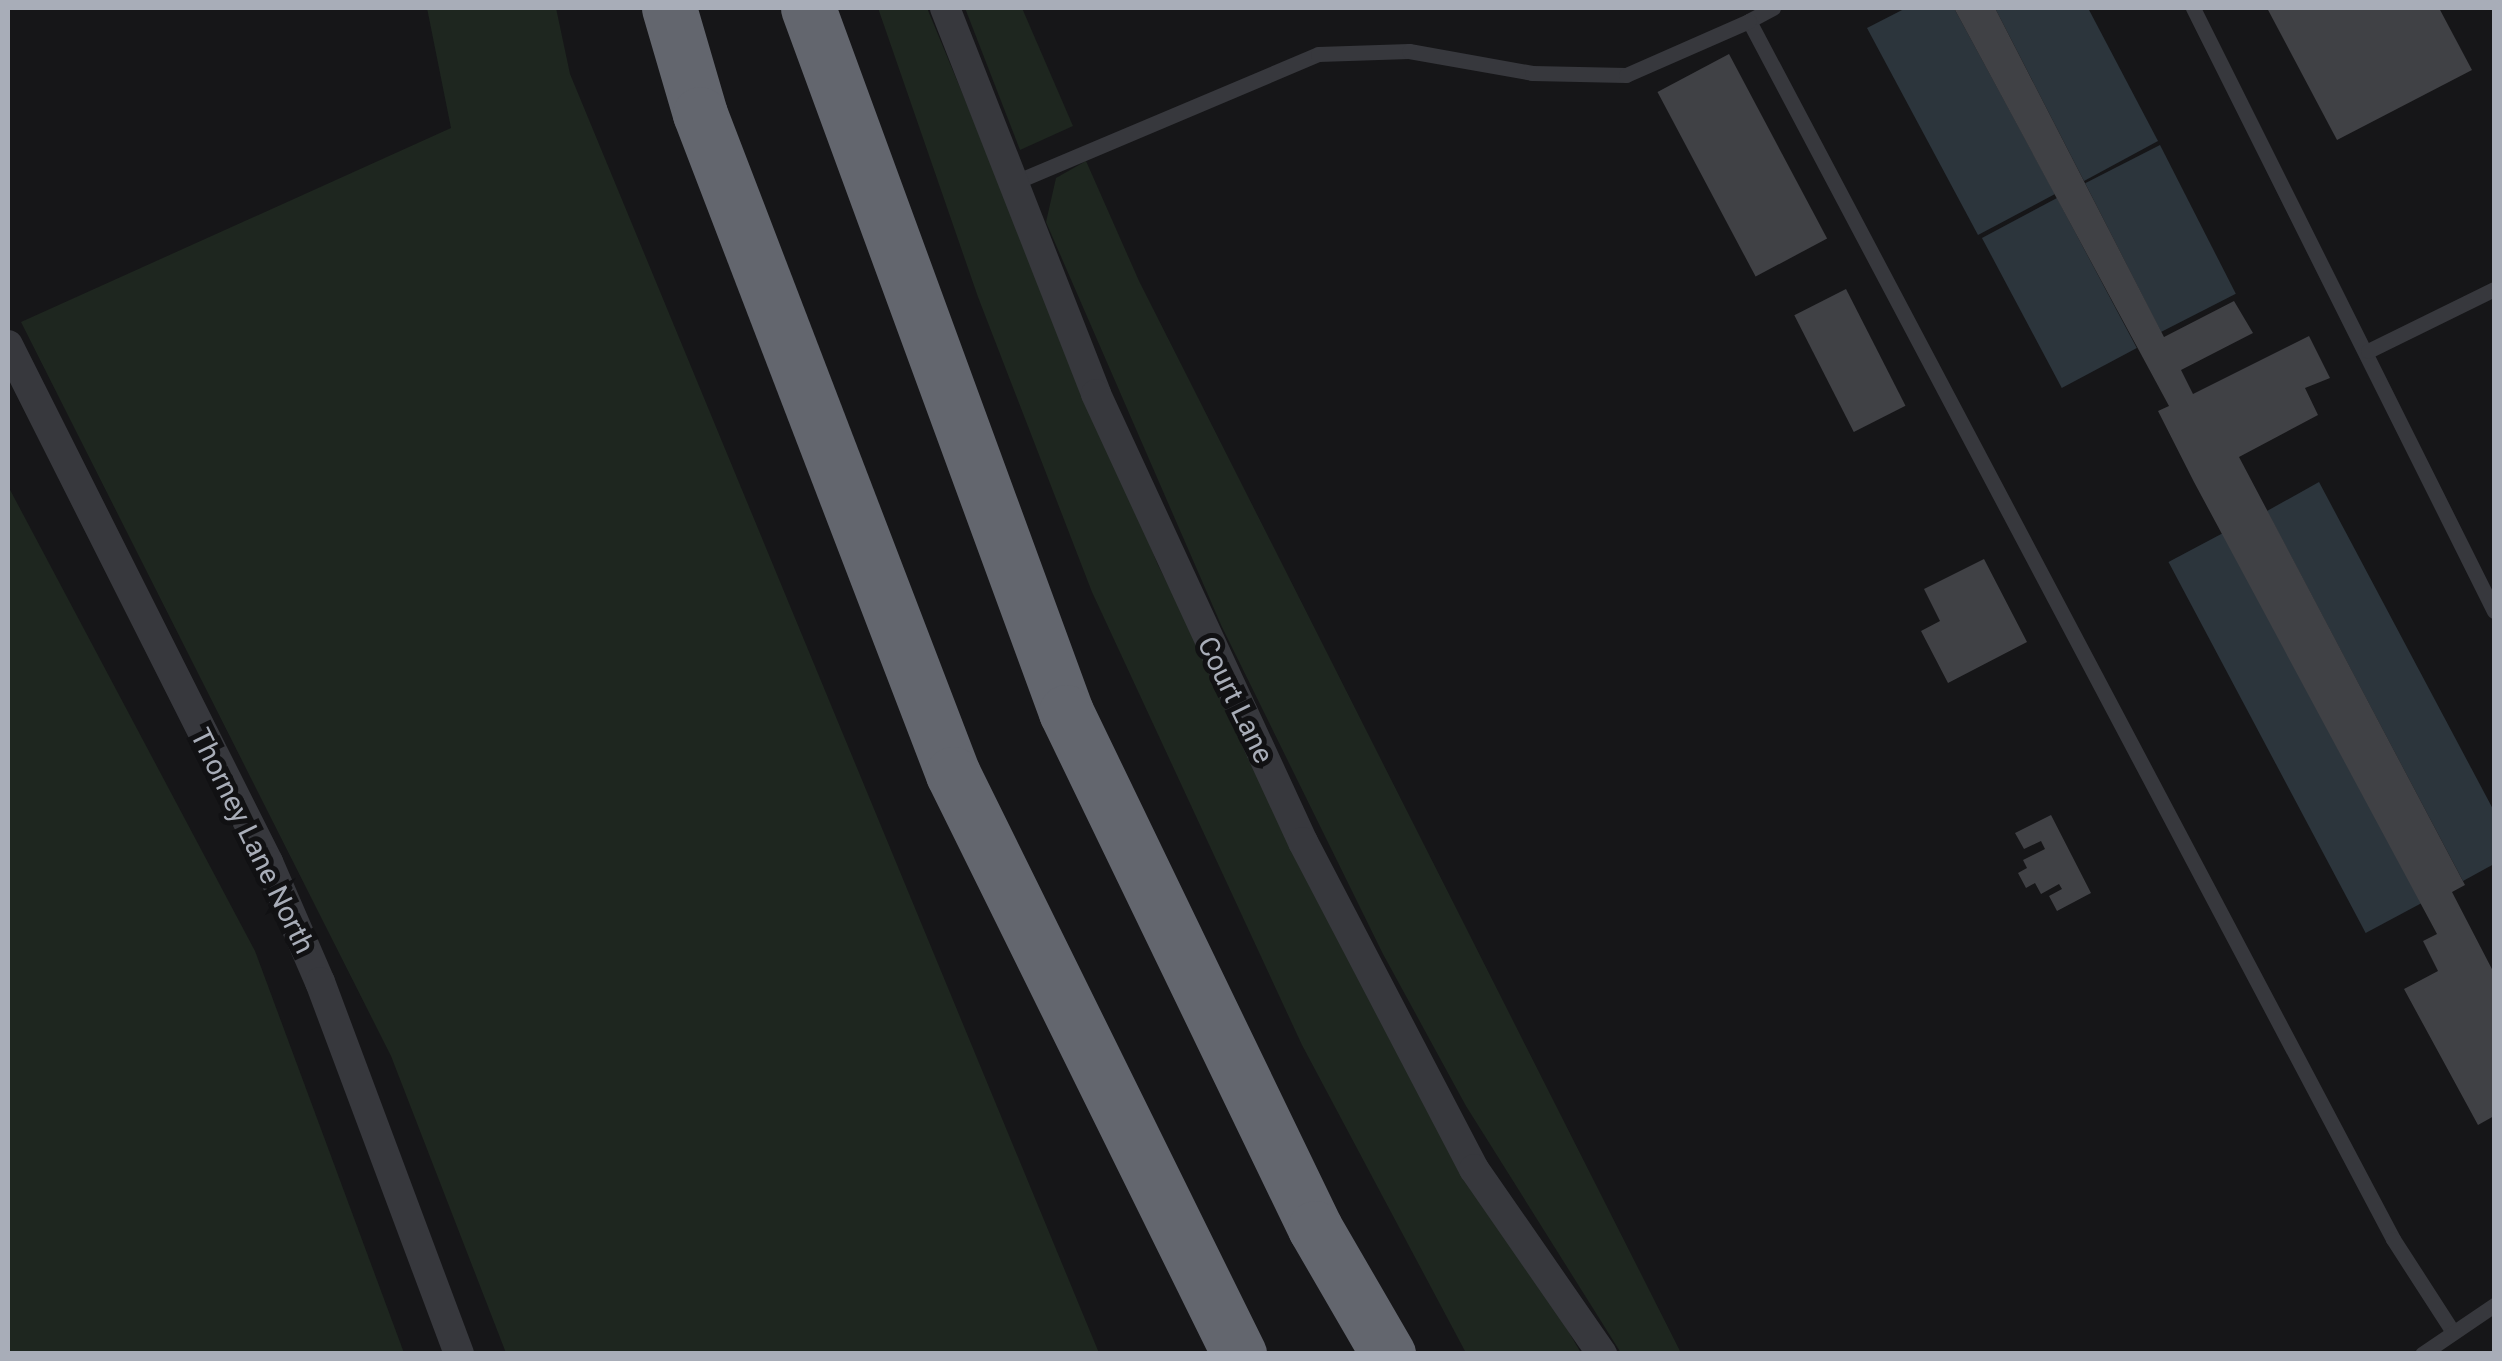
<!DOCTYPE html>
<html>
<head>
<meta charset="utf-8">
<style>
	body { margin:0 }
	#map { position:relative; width:2502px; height:1361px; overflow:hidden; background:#161618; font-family:Roboto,sans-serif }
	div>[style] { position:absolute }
	.green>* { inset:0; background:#1e261f }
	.water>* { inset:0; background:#2c353c; transform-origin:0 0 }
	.building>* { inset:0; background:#404145; transform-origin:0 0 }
	.lane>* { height:15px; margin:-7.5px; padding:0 7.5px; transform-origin:7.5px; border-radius:7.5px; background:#37383d }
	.street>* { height:30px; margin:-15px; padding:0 15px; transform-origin:15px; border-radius:15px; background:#37383d }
	.highway>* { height:55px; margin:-27.5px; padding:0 27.5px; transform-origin:27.5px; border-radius:27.5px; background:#63666e }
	span { translate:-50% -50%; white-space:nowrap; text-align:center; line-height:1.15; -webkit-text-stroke:10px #111113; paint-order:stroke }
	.street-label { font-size:28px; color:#a8adb8 }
	.frame { position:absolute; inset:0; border:10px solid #a8adb8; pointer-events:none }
</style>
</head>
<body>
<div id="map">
	<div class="green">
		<i style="clip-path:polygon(427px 8px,556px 8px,570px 74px,1099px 1353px,506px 1353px,391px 1056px,21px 322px,451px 128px)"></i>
		<i style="clip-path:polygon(878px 8px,927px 8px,1158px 565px,1389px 1022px,1581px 1353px,1466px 1353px,1302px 1045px,1092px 592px,978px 297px)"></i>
		<i style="clip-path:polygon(965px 8px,1022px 8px,1073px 126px,1020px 150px)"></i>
		<i style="clip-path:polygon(1086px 161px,1139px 281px,1681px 1353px,1621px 1353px,1466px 1106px,1383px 954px,1222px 627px,1046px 222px,1056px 178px)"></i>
		<i style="clip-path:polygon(8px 486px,255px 951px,404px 1353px,8px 1353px)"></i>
	</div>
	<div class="water">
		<i style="clip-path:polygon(1906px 8px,1954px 8px,2055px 194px,1978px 235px,1867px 28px)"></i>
		<i style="clip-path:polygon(1995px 8px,2088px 8px,2158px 141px,2084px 181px)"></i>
		<i style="left:2160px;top:145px;width:167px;height:84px;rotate:63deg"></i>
		<i style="left:2057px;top:198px;width:170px;height:85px;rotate:62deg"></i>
		<i style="clip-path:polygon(2319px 482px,2494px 811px,2494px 864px,2463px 881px,2267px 511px)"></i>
		<i style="left:2225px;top:532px;width:420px;height:64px;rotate:62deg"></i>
	</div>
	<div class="building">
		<i style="clip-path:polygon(1954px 8px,1995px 8px,2164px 337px,2234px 301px,2253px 333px,2181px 370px,2193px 394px,2309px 336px,2330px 378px,2305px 388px,2318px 415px,2239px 457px,2465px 885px,2452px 892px,2494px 973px,2494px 1116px,2478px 1125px,2404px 989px,2438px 971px,2423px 941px,2437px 934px,2194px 482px,2158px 411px,2169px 406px)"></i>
		<i style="clip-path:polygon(2267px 8px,2439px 8px,2472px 70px,2337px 140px)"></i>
		<i style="left:1729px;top:54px;width:209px;height:81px;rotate:62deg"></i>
		<i style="left:1846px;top:289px;width:131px;height:58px;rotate:63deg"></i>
		<i style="clip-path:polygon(1984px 559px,2027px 642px,1948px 683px,1921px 631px,1940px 621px,1924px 589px)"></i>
		<i style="clip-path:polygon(2051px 815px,2091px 893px,2057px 911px,2049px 896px,2062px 889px,2059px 884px,2041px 894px,2035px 883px,2026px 888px,2018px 873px,2027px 868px,2023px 860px,2045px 849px,2041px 841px,2024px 849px,2015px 833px)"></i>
	</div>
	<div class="lane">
		<i style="left:1773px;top:8px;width:27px;rotate:152deg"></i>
		<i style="left:1749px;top:21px;width:1378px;rotate:62.13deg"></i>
		<i style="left:2393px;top:1239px;width:111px;rotate:57.2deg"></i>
		<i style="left:2193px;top:8px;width:674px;rotate:63.47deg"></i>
		<i style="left:1013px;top:183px;width:331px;rotate:-22.9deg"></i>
		<i style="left:1318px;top:54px;width:91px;rotate:-1.9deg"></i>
		<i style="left:1409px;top:51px;width:125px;rotate:10.1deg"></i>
		<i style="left:1532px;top:73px;width:94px;rotate:1.2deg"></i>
		<i style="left:1626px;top:75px;width:134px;rotate:-23.7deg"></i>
		<i style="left:2368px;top:351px;width:140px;rotate:-26.2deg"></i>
		<i style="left:2422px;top:1354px;width:87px;rotate:-34.2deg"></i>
	</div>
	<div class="street">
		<i style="left:945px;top:8px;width:414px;rotate:68.6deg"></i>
		<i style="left:1096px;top:394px;width:494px;rotate:65.2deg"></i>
		<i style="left:1303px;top:842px;width:369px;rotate:62.4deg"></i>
		<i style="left:1474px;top:1169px;width:225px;rotate:55.3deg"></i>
		<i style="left:8px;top:345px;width:579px;rotate:63.3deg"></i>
		<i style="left:268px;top:862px;width:131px;rotate:66.6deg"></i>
		<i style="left:320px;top:982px;width:397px;rotate:69.5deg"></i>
	</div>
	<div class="highway">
		<i style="left:669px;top:8px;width:110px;rotate:73.7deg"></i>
		<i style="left:700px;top:114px;width:707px;rotate:69.03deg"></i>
		<i style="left:953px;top:774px;width:647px;rotate:63.75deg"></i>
		<i style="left:808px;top:8px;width:750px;rotate:69.87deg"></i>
		<i style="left:1066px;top:712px;width:573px;rotate:64.24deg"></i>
		<i style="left:1315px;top:1228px;width:146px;rotate:59.9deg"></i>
	</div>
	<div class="street-label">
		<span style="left:1235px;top:700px;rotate:64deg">Court Lane</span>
		<span style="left:252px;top:841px;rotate:64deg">Thorney Lane North</span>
	</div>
	<div class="frame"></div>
</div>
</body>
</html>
